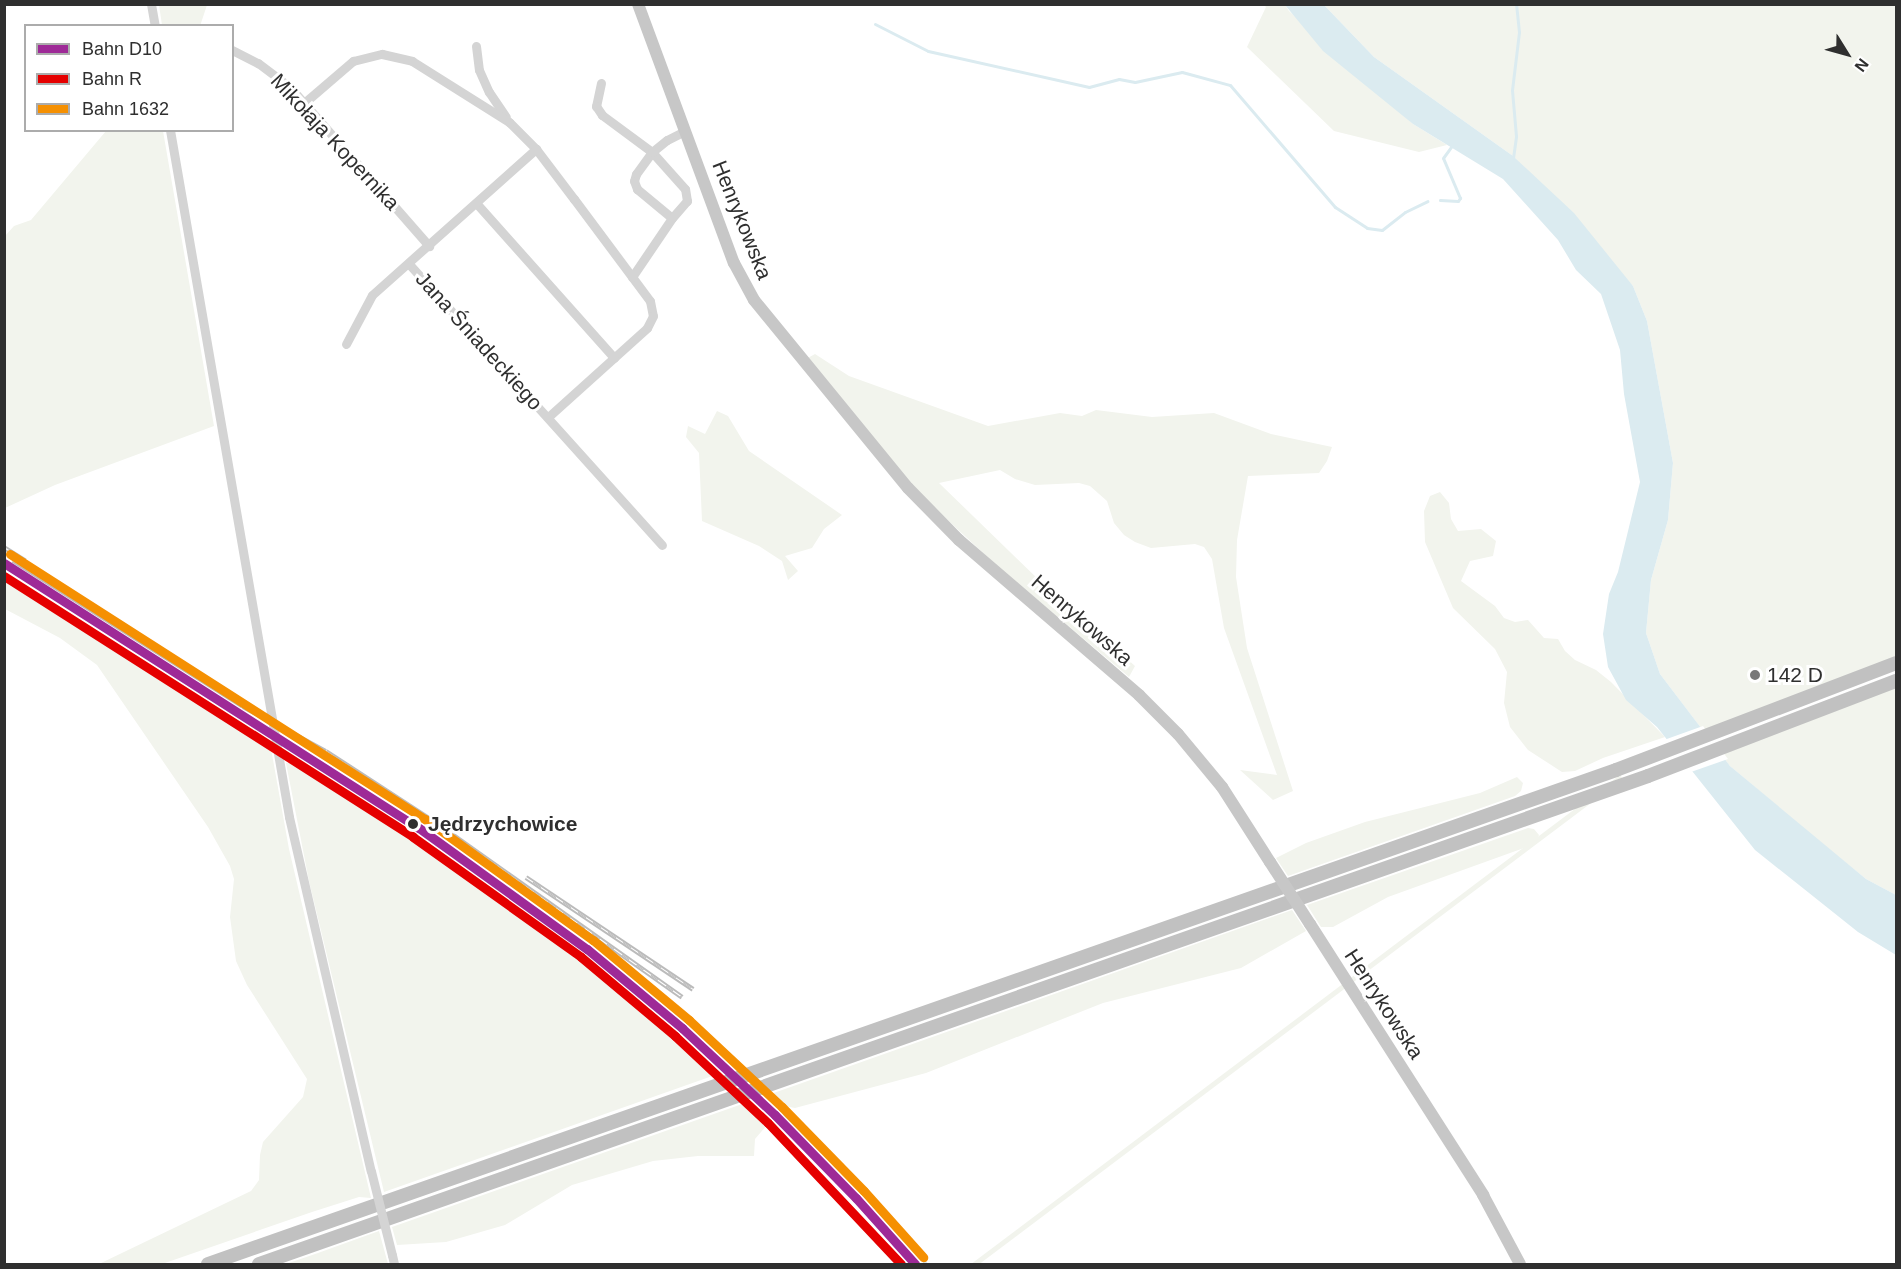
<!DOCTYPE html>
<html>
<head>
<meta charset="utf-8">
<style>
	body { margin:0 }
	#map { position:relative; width:1901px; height:1269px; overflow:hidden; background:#fff; font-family:Arial,sans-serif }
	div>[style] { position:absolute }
	.green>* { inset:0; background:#f2f4ed; transform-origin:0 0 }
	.water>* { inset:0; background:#dbebf0 }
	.pier>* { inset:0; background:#fff }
	.stream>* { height:3px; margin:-1.5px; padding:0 1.5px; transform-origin:1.5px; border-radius:1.5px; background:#dbebf0 }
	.minor>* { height:9px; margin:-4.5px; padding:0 4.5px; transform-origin:4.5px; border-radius:4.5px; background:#d4d4d4 }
	.major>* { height:12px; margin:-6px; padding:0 6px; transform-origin:6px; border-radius:6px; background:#c7c7c7 }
	.highway>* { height:14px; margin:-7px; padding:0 7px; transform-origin:7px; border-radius:7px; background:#c1c1c1 }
	.rail>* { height:5px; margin-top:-2.5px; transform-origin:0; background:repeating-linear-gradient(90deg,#fff 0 9px,#bbb 0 18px); box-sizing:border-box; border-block:2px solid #bbb }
	.minor-bridge>* { height:9px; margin:-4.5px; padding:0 4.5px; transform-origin:4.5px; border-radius:4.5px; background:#d4d4d4 }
	.major-bridge>* { height:12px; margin:-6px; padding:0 6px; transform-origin:6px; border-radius:6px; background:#c7c7c7 }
	.rail-1>* { height:9px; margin:-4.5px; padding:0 4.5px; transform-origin:4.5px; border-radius:4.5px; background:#9e2a97 }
	.rail-2>* { height:9px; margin:-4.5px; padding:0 4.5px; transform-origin:4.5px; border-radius:4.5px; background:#e50000 }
	.rail-3>* { height:9px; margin:-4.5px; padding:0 4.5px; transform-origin:4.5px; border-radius:4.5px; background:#f59002 }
	.dots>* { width:16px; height:16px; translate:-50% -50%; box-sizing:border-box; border:3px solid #fff; border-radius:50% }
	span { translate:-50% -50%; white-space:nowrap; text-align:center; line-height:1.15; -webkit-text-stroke:6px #fff; paint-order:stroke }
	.street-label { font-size:21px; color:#2f2f2f }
	.poi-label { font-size:21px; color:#2f2f2f }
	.left { translate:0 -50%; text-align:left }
	.stop-label { font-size:21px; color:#2f2f2f; font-weight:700 }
	.frame { position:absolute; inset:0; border:6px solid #2f2f2f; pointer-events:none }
	.legend { position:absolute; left:24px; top:24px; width:210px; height:108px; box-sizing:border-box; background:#fff; border:2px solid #acacac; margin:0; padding:8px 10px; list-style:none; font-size:18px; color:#2f2f2f }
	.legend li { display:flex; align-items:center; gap:12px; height:30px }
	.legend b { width:30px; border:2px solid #acacac }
	.north { position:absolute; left:1817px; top:24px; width:60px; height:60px; -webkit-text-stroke:4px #fff; paint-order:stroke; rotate:127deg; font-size:16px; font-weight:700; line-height:24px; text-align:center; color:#2f2f2f }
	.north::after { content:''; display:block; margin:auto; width:21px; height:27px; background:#2f2f2f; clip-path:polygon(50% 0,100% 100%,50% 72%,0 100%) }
</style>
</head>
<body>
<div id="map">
	<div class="green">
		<i style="clip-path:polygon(159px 5px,159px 4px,207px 5px,200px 26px,162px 25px)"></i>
		<i style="clip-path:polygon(1264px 5px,1285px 5px,1289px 11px,1413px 124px,1447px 145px,1419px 152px,1334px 131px,1247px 47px,1266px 7px)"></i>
		<i style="clip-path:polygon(1324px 5px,1896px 5px,1896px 662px,1707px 736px,1660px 674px,1646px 633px,1651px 580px,1668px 520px,1673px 463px,1647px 321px,1633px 286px,1513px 156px,1374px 57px)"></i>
		<i style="clip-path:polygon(106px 131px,163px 131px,214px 426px,55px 485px,5px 508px,5px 236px,14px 226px,31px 220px)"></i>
		<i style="clip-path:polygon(815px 354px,849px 376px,988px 426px,1060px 413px,1082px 416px,1096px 410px,1152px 417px,1214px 413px,1271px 434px,1332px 447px,1327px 461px,1319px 473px,1248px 476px,1237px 540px,1236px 577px,1247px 648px,1293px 791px,1273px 800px,1240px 770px,1277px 775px,1224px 628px,1212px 559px,1204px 547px,1195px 544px,1151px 548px,1135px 542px,1124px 535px,1114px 523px,1107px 501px,1090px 486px,1079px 483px,1035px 485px,1015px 479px,1000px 470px,939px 483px,1040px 581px,1135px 666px,1129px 677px,995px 564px,910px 485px,806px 359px)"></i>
		<i style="clip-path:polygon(717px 411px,728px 416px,749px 451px,842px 515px,824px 529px,812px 548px,785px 556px,798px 571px,788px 580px,782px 561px,759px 546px,702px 521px,699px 453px,686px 437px,688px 426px,705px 434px)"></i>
		<i style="clip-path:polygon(1440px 492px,1449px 503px,1451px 519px,1458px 531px,1481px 529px,1496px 541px,1493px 556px,1470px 561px,1461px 581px,1495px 606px,1504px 618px,1515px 622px,1528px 620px,1544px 638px,1558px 639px,1565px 651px,1575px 660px,1596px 670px,1611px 682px,1665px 737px,1603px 758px,1575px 771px,1562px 772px,1528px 750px,1510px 727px,1504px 703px,1507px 672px,1495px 649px,1453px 608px,1425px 542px,1424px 511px,1430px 496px)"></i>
		<i style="clip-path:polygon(5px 575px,270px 743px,289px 849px,371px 1198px,359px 1197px,312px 1212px,162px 1264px,99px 1264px,251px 1191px,259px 1180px,260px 1155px,263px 1142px,303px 1097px,307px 1079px,247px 985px,236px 961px,230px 917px,234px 879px,230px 866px,208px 827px,97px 665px,60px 638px,5px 609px)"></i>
		<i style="clip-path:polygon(1896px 681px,1896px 895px,1866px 879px,1814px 837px,1730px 766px,1718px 751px)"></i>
		<i style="clip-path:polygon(286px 763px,293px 763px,410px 839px,513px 911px,515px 908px,635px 1002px,718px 1074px,384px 1192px,309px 881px)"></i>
		<i style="left:1620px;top:775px;width:5px;height:1478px;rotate:53deg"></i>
		<i style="clip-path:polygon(1517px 777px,1523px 783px,1521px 791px,1515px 796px,1288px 876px,1276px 858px,1306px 843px,1365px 822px,1480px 793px)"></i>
		<i style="clip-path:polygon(1528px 828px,1534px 829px,1539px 835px,1535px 844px,1388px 897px,1333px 927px,1321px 927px,1307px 905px)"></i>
		<i style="clip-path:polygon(1292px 910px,1306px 931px,1241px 968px,1103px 1003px,926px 1073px,795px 1108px,779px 1105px,768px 1095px)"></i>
		<i style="clip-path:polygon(748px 1102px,768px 1124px,755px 1139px,754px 1156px,698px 1156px,653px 1161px,572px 1185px,505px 1225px,446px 1242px,397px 1245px,392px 1227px)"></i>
		<i style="clip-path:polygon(379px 1231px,388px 1264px,286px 1264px,318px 1253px)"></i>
	</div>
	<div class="water">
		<i style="clip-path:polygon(1285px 5px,1324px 5px,1374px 57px,1513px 156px,1574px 213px,1633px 286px,1647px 321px,1673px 463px,1668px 520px,1651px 580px,1646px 633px,1660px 674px,1730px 766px,1866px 879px,1896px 895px,1896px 955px,1858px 932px,1755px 850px,1657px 727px,1626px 700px,1608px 667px,1603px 634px,1609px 594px,1618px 572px,1640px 482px,1624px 394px,1620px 350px,1601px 294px,1576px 270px,1558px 240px,1503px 179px,1413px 124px,1323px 51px)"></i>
	</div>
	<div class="pier">
		<i style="clip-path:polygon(1703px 726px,1728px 759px,1691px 772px,1664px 740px)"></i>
	</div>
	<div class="stream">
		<i style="left:875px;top:24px;width:59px;rotate:27deg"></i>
		<i style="left:928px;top:51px;width:165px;rotate:12.6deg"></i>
		<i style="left:1089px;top:87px;width:31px;rotate:-15deg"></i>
		<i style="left:1119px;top:79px;width:16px;rotate:11deg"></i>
		<i style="left:1135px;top:82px;width:48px;rotate:-12deg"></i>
		<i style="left:1182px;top:72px;width:50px;rotate:15.2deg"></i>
		<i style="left:1230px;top:85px;width:161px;rotate:49.3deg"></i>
		<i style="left:1335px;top:207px;width:38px;rotate:33deg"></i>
		<i style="left:1367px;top:228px;width:15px;rotate:8deg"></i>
		<i style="left:1382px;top:230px;width:29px;rotate:-38deg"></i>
		<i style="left:1405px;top:212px;width:25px;rotate:-26deg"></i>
		<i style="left:1513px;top:158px;width:22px;rotate:-82deg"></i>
		<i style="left:1516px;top:136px;width:46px;rotate:-95deg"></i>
		<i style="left:1512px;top:90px;width:58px;rotate:-83.1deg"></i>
		<i style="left:1519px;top:32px;width:28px;rotate:-96deg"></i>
		<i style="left:1440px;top:200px;width:18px;rotate:3deg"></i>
		<i style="left:1458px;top:201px;width:4px;rotate:-56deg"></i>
		<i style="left:1460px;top:198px;width:43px;rotate:-113deg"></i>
		<i style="left:1443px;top:158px;width:14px;rotate:-54deg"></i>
		<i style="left:784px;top:1114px;width:90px;rotate:44.5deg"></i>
		<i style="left:848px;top:1177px;width:117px;rotate:48.1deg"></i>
	</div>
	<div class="minor">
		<i style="left:151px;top:4px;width:22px;rotate:80deg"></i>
		<i style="left:476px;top:46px;width:24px;rotate:83deg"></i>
		<i style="left:479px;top:70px;width:24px;rotate:66deg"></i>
		<i style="left:489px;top:92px;width:30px;rotate:56deg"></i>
		<i style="left:232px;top:50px;width:29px;rotate:27deg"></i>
		<i style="left:258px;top:63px;width:39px;rotate:37deg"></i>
		<i style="left:289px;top:86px;width:213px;rotate:48.8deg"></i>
		<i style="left:601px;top:83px;width:24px;rotate:102deg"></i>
		<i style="left:596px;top:106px;width:11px;rotate:56deg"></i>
		<i style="left:602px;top:115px;width:62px;rotate:36.5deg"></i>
		<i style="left:652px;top:152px;width:27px;rotate:126deg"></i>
		<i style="left:636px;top:174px;width:7px;rotate:106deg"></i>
		<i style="left:634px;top:181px;width:9px;rotate:69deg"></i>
		<i style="left:637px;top:189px;width:45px;rotate:39.6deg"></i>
		<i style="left:304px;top:103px;width:65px;rotate:-40.6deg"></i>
		<i style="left:353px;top:61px;width:30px;rotate:-14deg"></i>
		<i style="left:382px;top:54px;width:31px;rotate:13deg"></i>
		<i style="left:412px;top:61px;width:115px;rotate:32.2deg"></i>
		<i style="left:509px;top:122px;width:38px;rotate:45deg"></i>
		<i style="left:536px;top:149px;width:63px;rotate:52.8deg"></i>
		<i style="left:574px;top:199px;width:127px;rotate:53.3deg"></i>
		<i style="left:650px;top:301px;width:15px;rotate:79deg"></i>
		<i style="left:653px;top:316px;width:13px;rotate:117deg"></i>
		<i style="left:647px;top:328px;width:133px;rotate:138deg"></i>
		<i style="left:170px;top:130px;width:697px;rotate:80.17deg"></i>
		<i style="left:289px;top:817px;width:363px;rotate:77deg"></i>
		<i style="left:477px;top:204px;width:206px;rotate:48.3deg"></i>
		<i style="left:409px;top:264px;width:378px;rotate:48deg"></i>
		<i style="left:632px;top:277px;width:71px;rotate:-55.9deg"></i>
		<i style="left:672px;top:218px;width:23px;rotate:-49deg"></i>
		<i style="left:687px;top:201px;width:12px;rotate:-99deg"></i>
		<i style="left:685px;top:189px;width:50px;rotate:-131.7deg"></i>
		<i style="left:652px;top:152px;width:19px;rotate:-39deg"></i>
		<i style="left:667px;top:140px;width:20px;rotate:-27deg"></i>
		<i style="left:346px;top:344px;width:55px;rotate:-62deg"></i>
		<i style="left:372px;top:295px;width:220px;rotate:-41.7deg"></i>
		<i style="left:392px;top:1255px;width:9px;rotate:77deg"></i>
	</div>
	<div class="major">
		<i style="left:638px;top:4px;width:276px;rotate:69.7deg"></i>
		<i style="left:734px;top:263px;width:42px;rotate:61.6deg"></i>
		<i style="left:754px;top:300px;width:243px;rotate:50.7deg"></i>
		<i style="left:908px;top:488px;width:73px;rotate:45.6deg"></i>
		<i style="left:959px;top:540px;width:238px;rotate:40.7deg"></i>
		<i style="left:1139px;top:695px;width:55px;rotate:45deg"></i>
		<i style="left:1178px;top:734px;width:69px;rotate:50.3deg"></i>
		<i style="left:1222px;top:787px;width:89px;rotate:57.4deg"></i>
		<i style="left:1310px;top:924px;width:322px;rotate:57.4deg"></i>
		<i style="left:1483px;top:1195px;width:78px;rotate:61.8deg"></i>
	</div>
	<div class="highway">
		<i style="left:208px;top:1264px;width:1492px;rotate:-19.33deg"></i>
		<i style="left:1616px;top:770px;width:300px;rotate:-20.9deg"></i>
		<i style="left:259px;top:1264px;width:1472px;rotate:-19.36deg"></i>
		<i style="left:1648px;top:776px;width:266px;rotate:-21deg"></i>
	</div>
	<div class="rail">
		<i style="left:4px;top:547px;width:25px;rotate:32deg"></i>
		<i style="left:13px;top:560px;width:272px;rotate:32.4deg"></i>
		<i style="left:243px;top:706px;width:94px;rotate:28.5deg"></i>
		<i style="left:326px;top:751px;width:134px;rotate:33.1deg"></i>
		<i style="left:438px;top:824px;width:299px;rotate:35.3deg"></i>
		<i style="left:526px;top:877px;width:201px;rotate:33.8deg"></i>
	</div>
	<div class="minor-bridge">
		<i style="left:371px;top:1171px;width:87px;rotate:76deg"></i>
	</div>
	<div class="major-bridge">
		<i style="left:1270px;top:862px;width:74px;rotate:57.2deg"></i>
	</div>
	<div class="rail-1">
		<i style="left:4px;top:563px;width:492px;rotate:32.6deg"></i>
		<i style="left:419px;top:828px;width:207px;rotate:35.8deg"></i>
		<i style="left:587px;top:949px;width:124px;rotate:39.7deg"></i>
		<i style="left:682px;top:1028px;width:127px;rotate:43.1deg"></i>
		<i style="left:775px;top:1115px;width:116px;rotate:45.7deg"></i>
		<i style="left:856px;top:1198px;width:89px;rotate:48.2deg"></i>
	</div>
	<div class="rail-2">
		<i style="left:4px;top:576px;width:485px;rotate:32.5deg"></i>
		<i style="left:413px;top:837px;width:206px;rotate:35.5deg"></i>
		<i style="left:581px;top:957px;width:123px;rotate:40deg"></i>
		<i style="left:675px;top:1036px;width:127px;rotate:43.1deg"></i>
		<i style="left:768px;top:1123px;width:194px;rotate:46.7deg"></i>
	</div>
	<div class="rail-3">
		<i style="left:10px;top:554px;width:492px;rotate:32.6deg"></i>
		<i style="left:425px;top:819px;width:207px;rotate:35.8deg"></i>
		<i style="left:593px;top:940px;width:125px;rotate:39.8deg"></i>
		<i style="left:689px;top:1020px;width:127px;rotate:43.1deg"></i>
		<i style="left:782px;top:1107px;width:117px;rotate:45.7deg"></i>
		<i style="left:864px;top:1191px;width:89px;rotate:48.2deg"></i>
	</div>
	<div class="dots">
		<i style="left:1755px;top:675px;background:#787878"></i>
		<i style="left:413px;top:824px;background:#2f2f2f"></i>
	</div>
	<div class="street-label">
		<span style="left:335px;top:142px;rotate:47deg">Mikołaja Kopernika</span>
		<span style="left:742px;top:220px;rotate:68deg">Henrykowska</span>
		<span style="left:479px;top:341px;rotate:48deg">Jana Śniadeckiego</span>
		<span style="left:1082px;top:620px;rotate:41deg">Henrykowska</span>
		<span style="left:1384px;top:1004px;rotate:57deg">Henrykowska</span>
	</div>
	<div class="poi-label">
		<span class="left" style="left:1767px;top:675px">142 D</span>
	</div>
	<div class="stop-label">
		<span class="left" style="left:428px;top:824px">Jędrzychowice</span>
	</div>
	<div class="frame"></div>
	<ul class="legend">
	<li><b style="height:8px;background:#9e2a97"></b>Bahn D10</li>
	<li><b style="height:8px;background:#e50000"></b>Bahn R</li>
	<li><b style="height:8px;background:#f59002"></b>Bahn 1632</li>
	</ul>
	<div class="north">N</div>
</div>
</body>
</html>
